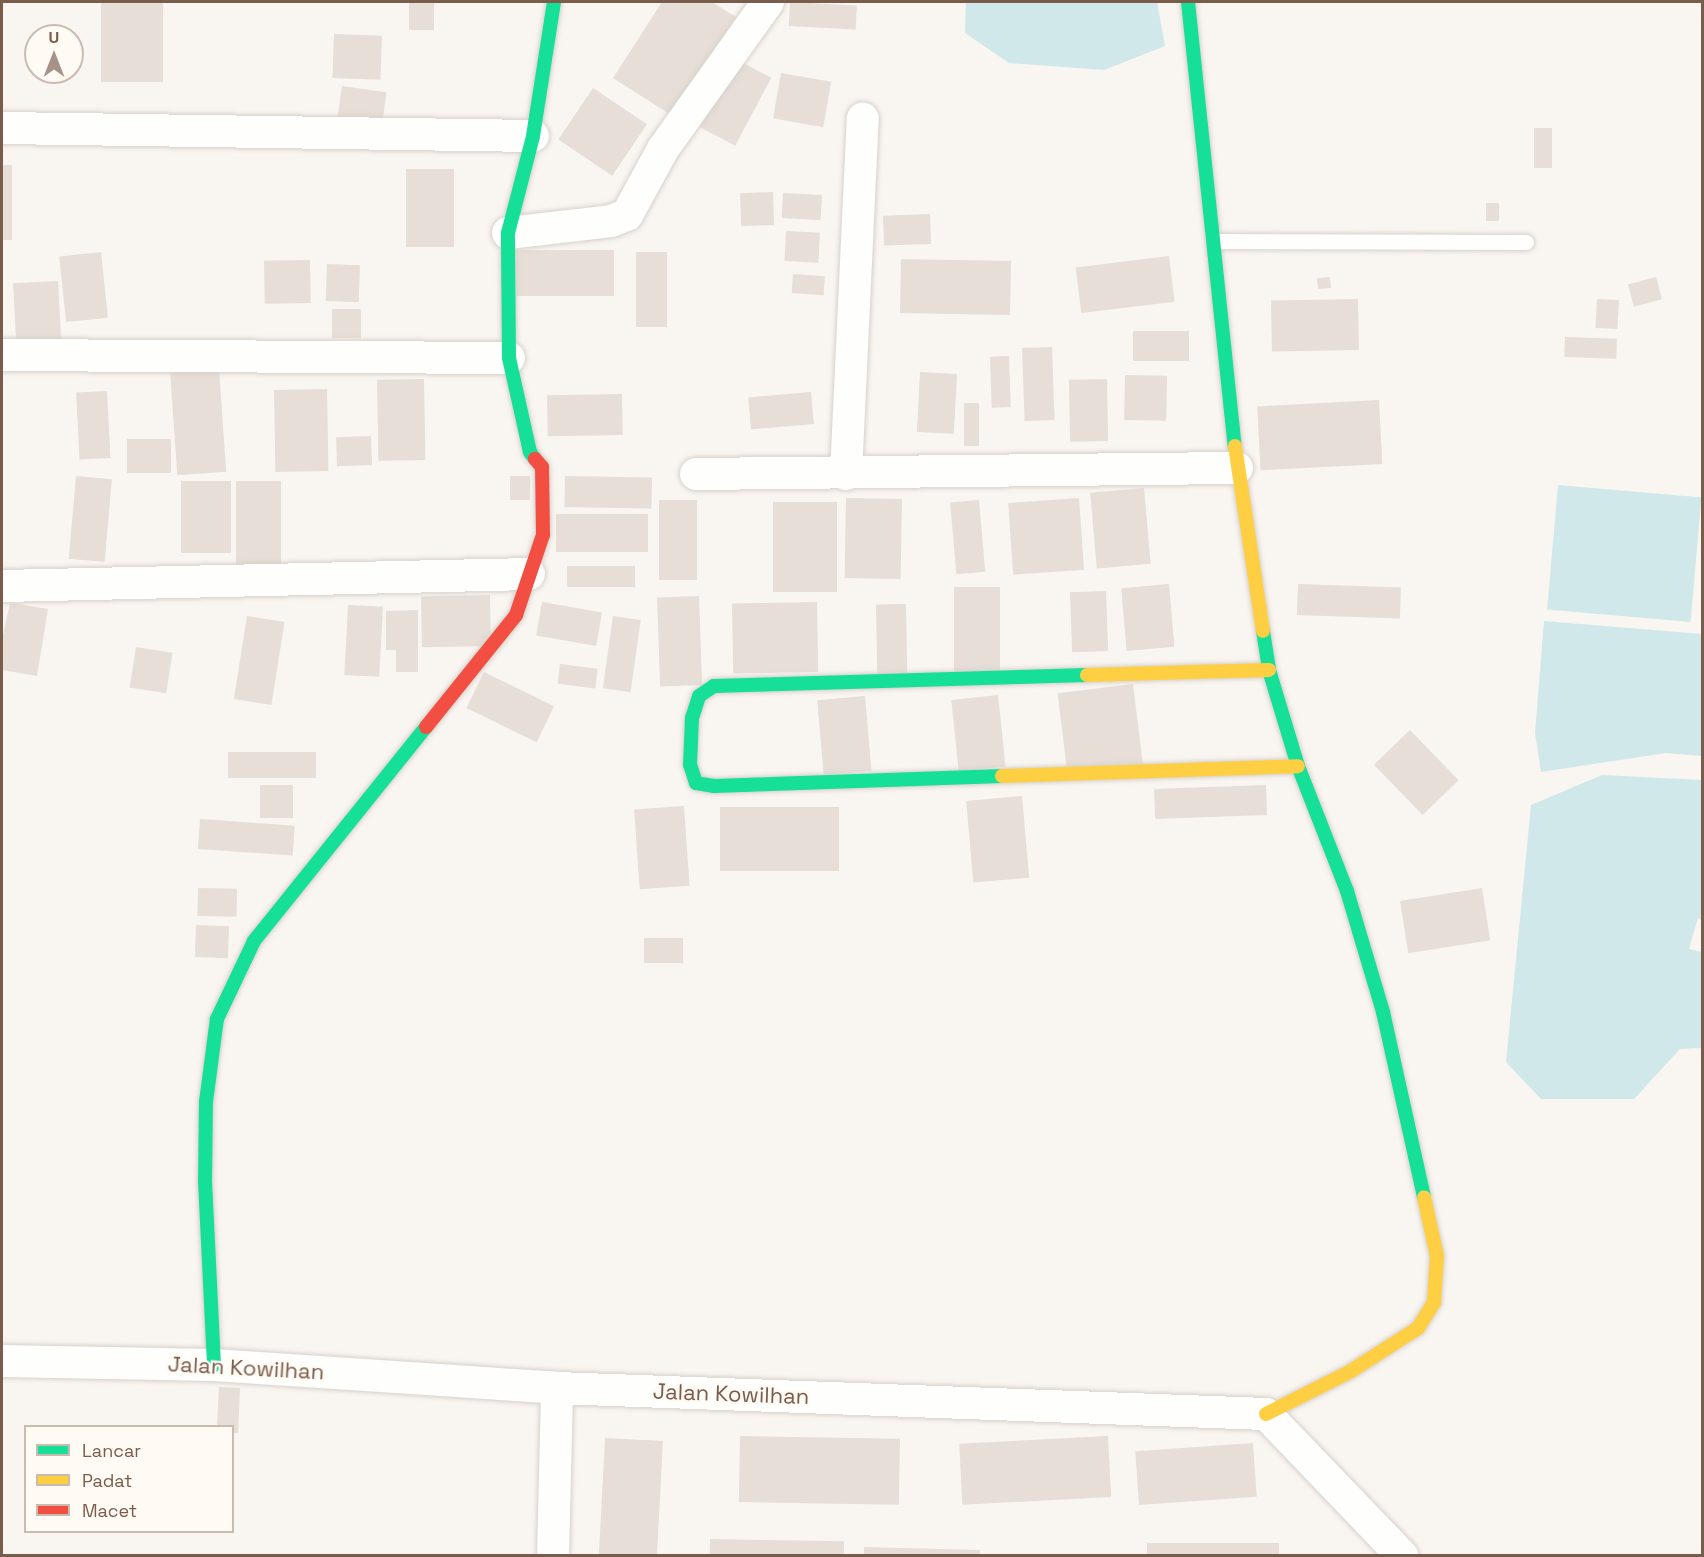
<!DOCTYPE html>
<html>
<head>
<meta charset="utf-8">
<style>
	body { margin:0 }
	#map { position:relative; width:1704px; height:1557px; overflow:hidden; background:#f9f5f0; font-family:"Space Grotesk",sans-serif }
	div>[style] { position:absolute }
	.water>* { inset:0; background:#d0e8ea; transform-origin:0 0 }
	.building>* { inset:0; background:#e6ded7; transform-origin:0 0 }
	.roads { filter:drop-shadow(0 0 2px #d7d1cb) drop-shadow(0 0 2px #d7d1cb) }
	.lane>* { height:15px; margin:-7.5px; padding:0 7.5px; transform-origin:7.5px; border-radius:7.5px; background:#fefefd }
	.street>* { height:32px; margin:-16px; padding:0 16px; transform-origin:16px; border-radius:16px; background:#fefefd }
	.fast>* { height:14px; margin:-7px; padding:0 7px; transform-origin:7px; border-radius:7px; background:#16e098 }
	.slow>* { height:14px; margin:-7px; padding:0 7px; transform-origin:7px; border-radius:7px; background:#ffcf43 }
	.jam>* { height:14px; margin:-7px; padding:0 7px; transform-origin:7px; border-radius:7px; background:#f24e42 }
	span { translate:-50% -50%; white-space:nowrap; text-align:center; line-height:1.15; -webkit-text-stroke:4.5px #fffaf3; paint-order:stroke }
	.street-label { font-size:22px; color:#7a5c4d }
	.frame { position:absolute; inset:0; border:3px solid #7a5c4d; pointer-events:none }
	.legend { position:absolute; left:24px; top:1425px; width:210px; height:108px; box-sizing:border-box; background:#fffaf3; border:2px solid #cabbb1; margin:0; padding:8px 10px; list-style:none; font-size:18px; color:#7a5c4d }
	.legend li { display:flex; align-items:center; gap:12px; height:30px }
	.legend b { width:30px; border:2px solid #cabbb1 }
	.north { position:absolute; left:24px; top:24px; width:60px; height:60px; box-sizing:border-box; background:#fffaf3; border:2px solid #cabbb1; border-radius:50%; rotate:0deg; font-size:16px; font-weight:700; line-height:24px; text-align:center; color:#7a5c4d }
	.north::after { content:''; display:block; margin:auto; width:21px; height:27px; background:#a69286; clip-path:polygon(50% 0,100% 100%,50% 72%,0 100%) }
</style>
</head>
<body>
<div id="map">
	<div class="water">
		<i style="clip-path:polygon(966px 2px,1157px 2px,1165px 46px,1104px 70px,1009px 63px,965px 33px)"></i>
		<i style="left:1558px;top:485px;width:144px;height:125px;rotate:5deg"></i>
		<i style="clip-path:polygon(1544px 621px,1702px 634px,1702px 756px,1666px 753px,1541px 772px,1535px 733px)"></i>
		<i style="clip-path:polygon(1602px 775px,1702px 780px,1702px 920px,1698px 918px,1689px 949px,1702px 952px,1702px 1048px,1680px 1049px,1634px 1099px,1541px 1099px,1506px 1062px,1531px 805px)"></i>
	</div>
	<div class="building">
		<i style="left:101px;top:2px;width:62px;height:80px"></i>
		<i style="left:409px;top:2px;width:25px;height:28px"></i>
		<i style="clip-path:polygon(662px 2px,712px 2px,736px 17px,671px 115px,613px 78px)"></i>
		<i style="left:790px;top:2px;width:67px;height:24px;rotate:3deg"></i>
		<i style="left:334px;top:34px;width:48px;height:44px;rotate:2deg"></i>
		<i style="left:736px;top:59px;width:40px;height:77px;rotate:28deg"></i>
		<i style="left:781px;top:73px;width:51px;height:46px;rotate:10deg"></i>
		<i style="left:342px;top:86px;width:45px;height:31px;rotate:8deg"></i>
		<i style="left:593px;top:88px;width:65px;height:62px;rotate:34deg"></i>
		<i style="left:1534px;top:128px;width:18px;height:40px"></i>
		<i style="left:2px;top:165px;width:10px;height:75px"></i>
		<i style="left:406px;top:169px;width:48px;height:78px"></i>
		<i style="left:773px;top:192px;width:33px;height:33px;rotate:88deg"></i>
		<i style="left:783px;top:193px;width:39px;height:25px;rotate:3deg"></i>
		<i style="left:1486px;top:203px;width:13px;height:18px"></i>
		<i style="left:930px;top:214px;width:30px;height:47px;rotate:88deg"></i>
		<i style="left:786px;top:231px;width:34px;height:30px;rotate:3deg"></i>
		<i style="left:614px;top:250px;width:46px;height:98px;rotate:90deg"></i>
		<i style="left:101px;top:252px;width:66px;height:42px;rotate:84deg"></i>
		<i style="left:667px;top:252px;width:75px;height:31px;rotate:90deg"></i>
		<i style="left:1169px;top:256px;width:46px;height:94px;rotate:83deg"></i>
		<i style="left:901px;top:259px;width:110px;height:54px;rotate:1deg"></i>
		<i style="left:310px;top:260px;width:43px;height:46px;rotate:89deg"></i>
		<i style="left:327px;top:264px;width:33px;height:37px;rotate:2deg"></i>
		<i style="left:793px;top:274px;width:32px;height:19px;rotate:4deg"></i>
		<i style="left:1330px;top:277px;width:11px;height:13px;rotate:85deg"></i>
		<i style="left:1656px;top:277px;width:23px;height:29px;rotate:75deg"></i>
		<i style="left:58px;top:281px;width:70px;height:45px;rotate:87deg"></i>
		<i style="left:1358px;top:299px;width:51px;height:87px;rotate:89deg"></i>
		<i style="left:1597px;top:299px;width:22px;height:29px;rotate:3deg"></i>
		<i style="left:332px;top:309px;width:29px;height:29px"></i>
		<i style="left:1133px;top:331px;width:56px;height:30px"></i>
		<i style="left:1565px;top:337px;width:52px;height:20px;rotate:2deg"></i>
		<i style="left:1052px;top:347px;width:73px;height:30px;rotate:88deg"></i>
		<i style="left:1009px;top:356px;width:51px;height:19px;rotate:88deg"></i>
		<i style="left:219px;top:369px;width:103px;height:49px;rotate:86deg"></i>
		<i style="left:920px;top:372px;width:37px;height:60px;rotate:3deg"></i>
		<i style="left:1125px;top:375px;width:42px;height:45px;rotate:1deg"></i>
		<i style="left:424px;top:379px;width:81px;height:47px;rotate:89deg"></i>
		<i style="left:1107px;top:379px;width:62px;height:38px;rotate:89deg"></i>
		<i style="left:327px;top:389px;width:82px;height:53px;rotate:89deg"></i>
		<i style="left:107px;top:391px;width:67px;height:31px;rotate:87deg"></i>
		<i style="left:811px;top:392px;width:32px;height:63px;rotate:85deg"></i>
		<i style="left:622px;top:394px;width:41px;height:75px;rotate:89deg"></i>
		<i style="left:1379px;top:400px;width:64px;height:122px;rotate:87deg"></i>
		<i style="left:964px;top:403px;width:15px;height:43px"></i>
		<i style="left:371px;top:436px;width:29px;height:35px;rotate:88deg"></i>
		<i style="left:171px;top:439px;width:34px;height:44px;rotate:90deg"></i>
		<i style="left:76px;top:476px;width:36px;height:83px;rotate:5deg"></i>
		<i style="left:530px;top:476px;width:24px;height:20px;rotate:90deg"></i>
		<i style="left:565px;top:476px;width:87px;height:31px;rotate:1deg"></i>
		<i style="left:181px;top:481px;width:50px;height:72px"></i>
		<i style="left:236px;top:481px;width:45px;height:88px"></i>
		<i style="left:1144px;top:488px;width:76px;height:54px;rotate:85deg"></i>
		<i style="left:846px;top:498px;width:56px;height:80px;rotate:1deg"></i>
		<i style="left:1079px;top:498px;width:72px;height:71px;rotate:86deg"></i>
		<i style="left:659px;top:500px;width:38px;height:80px"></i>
		<i style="left:979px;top:500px;width:72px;height:29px;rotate:85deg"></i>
		<i style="left:773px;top:502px;width:64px;height:90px"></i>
		<i style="left:556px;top:514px;width:92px;height:38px"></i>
		<i style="left:635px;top:566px;width:21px;height:68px;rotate:90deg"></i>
		<i style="left:1169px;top:584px;width:63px;height:48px;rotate:85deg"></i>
		<i style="left:1298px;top:584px;width:103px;height:31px;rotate:2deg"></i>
		<i style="left:954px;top:587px;width:46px;height:84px"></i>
		<i style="left:1106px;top:591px;width:60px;height:36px;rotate:88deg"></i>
		<i style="left:490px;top:595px;width:51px;height:69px;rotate:89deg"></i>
		<i style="left:699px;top:596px;width:89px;height:42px;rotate:88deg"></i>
		<i style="left:542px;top:602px;width:61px;height:34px;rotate:10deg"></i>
		<i style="left:817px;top:602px;width:70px;height:85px;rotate:89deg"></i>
		<i style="clip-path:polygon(10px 603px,48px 609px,37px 676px,2px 670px,2px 640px)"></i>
		<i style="left:906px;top:604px;width:74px;height:30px;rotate:89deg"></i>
		<i style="left:348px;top:605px;width:35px;height:70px;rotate:3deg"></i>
		<i style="clip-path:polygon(418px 610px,418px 672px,396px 672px,396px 650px,386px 650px,386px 611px)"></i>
		<i style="left:247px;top:616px;width:38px;height:84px;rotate:9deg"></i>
		<i style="left:613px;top:616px;width:28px;height:73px;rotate:8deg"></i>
		<i style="left:136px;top:647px;width:37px;height:41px;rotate:9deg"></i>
		<i style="left:560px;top:664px;width:38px;height:20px;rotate:7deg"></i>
		<i style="left:484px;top:672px;width:78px;height:40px;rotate:26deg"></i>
		<i style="left:1133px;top:684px;width:81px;height:76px;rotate:83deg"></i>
		<i style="left:998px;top:695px;width:72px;height:47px;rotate:84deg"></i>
		<i style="left:865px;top:696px;width:75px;height:48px;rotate:85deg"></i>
		<i style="left:1410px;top:730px;width:70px;height:50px;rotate:46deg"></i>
		<i style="left:316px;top:752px;width:26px;height:88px;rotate:90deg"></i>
		<i style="left:260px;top:785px;width:33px;height:33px"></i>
		<i style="left:1266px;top:785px;width:30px;height:112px;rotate:88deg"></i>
		<i style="left:1022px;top:796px;width:82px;height:56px;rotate:85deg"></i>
		<i style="left:684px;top:806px;width:80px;height:50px;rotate:86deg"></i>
		<i style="left:720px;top:807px;width:119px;height:64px"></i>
		<i style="left:200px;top:819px;width:95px;height:30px;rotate:4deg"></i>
		<i style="left:198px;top:888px;width:39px;height:28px;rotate:1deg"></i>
		<i style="left:1482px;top:888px;width:53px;height:83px;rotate:81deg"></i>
		<i style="left:196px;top:925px;width:33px;height:32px;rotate:2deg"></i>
		<i style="left:644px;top:938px;width:39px;height:25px"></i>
		<i style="clip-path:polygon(219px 1387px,240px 1388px,238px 1433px,232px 1433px,232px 1426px,217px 1426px)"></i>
		<i style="left:740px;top:1436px;width:160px;height:66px;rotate:1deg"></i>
		<i style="left:1108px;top:1436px;width:61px;height:149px;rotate:87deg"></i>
		<i style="left:605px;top:1438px;width:58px;height:118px;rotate:3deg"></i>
		<i style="left:1253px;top:1443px;width:54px;height:118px;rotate:86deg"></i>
		<i style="left:710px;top:1539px;width:134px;height:17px;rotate:1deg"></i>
		<i style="left:1147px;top:1543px;width:132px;height:13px"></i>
		<i style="clip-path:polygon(864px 1547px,980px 1550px,980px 1556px,864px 1556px)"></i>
	</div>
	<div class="roads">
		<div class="lane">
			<i style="left:1214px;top:241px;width:312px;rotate:0.2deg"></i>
		</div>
		<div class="street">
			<i style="left:2px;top:128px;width:531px;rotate:0.86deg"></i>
			<i style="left:508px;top:233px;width:104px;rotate:-6.6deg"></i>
			<i style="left:611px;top:221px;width:17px;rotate:-21deg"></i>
			<i style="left:627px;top:215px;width:75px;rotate:-61.4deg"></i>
			<i style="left:663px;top:149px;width:181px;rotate:-54.5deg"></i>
			<i style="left:2px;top:355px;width:507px;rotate:0.34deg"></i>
			<i style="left:696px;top:474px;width:541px;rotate:-0.64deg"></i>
			<i style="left:846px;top:474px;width:356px;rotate:-87.3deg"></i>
			<i style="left:2px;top:586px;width:527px;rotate:-1.3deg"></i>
			<i style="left:2px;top:1361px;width:212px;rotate:1.1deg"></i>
			<i style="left:214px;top:1365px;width:344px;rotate:3.8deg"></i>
			<i style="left:557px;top:1388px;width:709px;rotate:2.1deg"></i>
			<i style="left:1266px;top:1414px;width:197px;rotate:46.2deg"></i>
			<i style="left:553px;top:1556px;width:168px;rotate:-88.6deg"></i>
		</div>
		<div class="fast">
			<i style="left:1188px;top:2px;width:446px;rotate:84deg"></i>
			<i style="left:535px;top:459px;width:9px;rotate:-126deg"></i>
			<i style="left:530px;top:452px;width:96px;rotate:-102.6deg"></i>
			<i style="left:509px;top:358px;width:125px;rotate:-90.5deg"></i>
			<i style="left:508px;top:233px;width:100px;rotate:-75.5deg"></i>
			<i style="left:533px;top:136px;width:136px;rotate:-81.1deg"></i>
			<i style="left:1263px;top:631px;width:39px;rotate:81deg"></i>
			<i style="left:1269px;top:670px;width:100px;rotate:73.2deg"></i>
			<i style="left:1298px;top:766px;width:134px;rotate:68.6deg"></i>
			<i style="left:1347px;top:891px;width:126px;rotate:73.4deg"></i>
			<i style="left:1383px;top:1012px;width:189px;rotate:77.5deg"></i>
			<i style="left:1002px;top:776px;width:288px;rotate:178deg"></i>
			<i style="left:714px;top:786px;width:18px;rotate:-171deg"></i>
			<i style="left:696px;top:783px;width:19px;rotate:-108deg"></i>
			<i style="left:690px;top:765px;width:47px;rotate:-87.6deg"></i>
			<i style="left:692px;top:718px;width:23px;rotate:-72deg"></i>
			<i style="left:699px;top:696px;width:18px;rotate:-34deg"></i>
			<i style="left:714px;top:686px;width:373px;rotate:-1.7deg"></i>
			<i style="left:214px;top:1365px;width:184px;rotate:-92.8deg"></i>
			<i style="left:205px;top:1181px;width:79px;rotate:-89.3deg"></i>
			<i style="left:206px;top:1102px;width:84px;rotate:-82.5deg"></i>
			<i style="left:217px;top:1019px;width:86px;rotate:-64.6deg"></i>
			<i style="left:254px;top:941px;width:275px;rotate:-51.2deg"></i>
		</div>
		<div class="slow">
			<i style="left:1235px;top:446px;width:187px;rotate:81.4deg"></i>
			<i style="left:1087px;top:675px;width:182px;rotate:-1.6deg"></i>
			<i style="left:1002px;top:776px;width:296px;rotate:-1.9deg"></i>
			<i style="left:1266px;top:1414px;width:95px;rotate:-26.8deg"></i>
			<i style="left:1351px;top:1371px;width:80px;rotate:-32.7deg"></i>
			<i style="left:1418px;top:1328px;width:31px;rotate:-58deg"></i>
			<i style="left:1434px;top:1302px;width:46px;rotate:-86.3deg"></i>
			<i style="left:1437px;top:1256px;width:60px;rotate:-102.4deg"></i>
		</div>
		<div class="jam">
			<i style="left:426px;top:727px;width:144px;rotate:-51.2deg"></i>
			<i style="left:516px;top:615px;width:84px;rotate:-71.4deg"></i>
			<i style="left:543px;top:535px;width:68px;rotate:-90.8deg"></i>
			<i style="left:542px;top:467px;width:11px;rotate:-131deg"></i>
		</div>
	</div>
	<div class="street-label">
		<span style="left:246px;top:1368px;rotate:3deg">Jalan Kowilhan</span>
		<span style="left:731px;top:1394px;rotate:2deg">Jalan Kowilhan</span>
	</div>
	<div class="frame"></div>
	<ul class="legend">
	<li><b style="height:8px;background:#16e098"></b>Lancar</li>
	<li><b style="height:8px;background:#ffcf43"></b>Padat</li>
	<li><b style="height:8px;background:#f24e42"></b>Macet</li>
	</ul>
	<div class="north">U</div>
</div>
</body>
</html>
